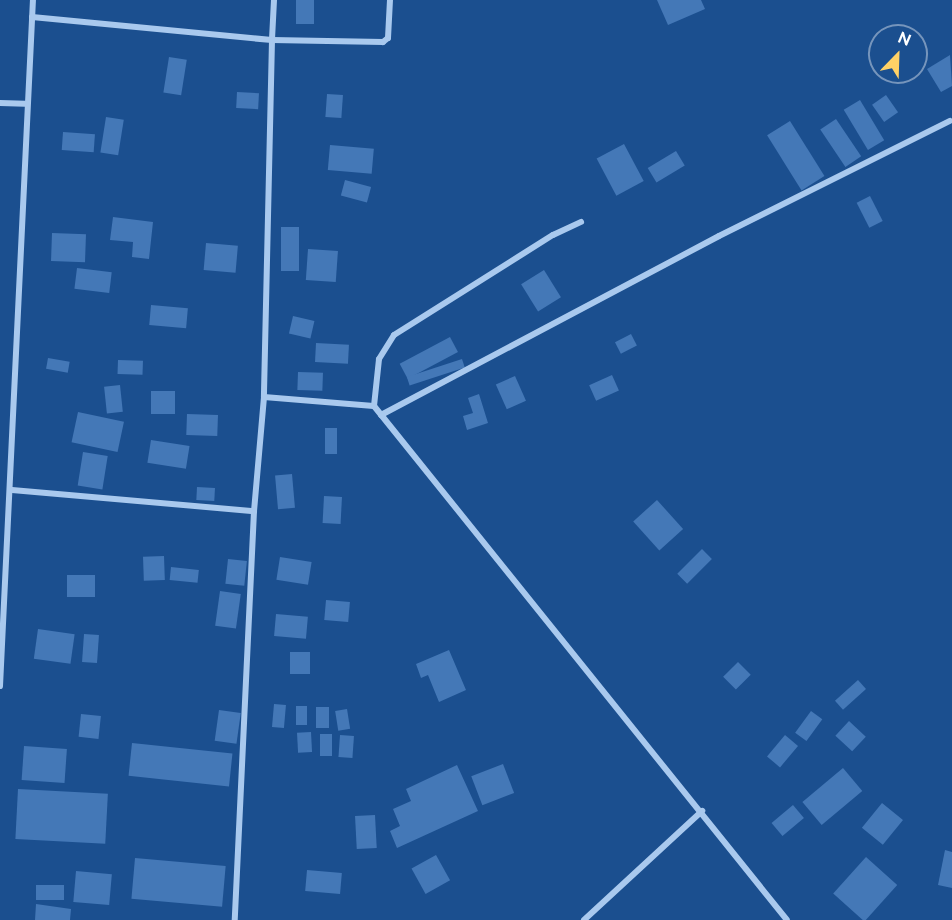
<!DOCTYPE html>
<html>
<head>
<meta charset="utf-8">
<style>
	body { margin:0 }
	#map { position:relative; width:952px; height:920px; overflow:hidden; background:#1b4f8f; font-family:Raleway,sans-serif }
	div>[style] { position:absolute }
	.building>* { inset:0; background:#4478b7; transform-origin:0 0 }
	.minor>* { height:6px; margin:-3px; padding:0 3px; transform-origin:3px; border-radius:3px; background:#a9c9ee }
	span { translate:-50% -50%; white-space:nowrap; text-align:center; line-height:1.15; -webkit-text-stroke:4.5px #1b4f8f; paint-order:stroke }
	.north { position:absolute; left:868px; top:24px; width:60px; height:60px; box-sizing:border-box; background:#1b4f8f; border:2px solid #7695bc; border-radius:50%; rotate:23deg; font-size:16px; font-weight:700; line-height:24px; text-align:center; color:#fff }
	.north::after { content:''; display:block; margin:auto; width:21px; height:27px; background:#ffd166; clip-path:polygon(50% 0,100% 100%,50% 72%,0 100%) }
</style>
</head>
<body>
<div id="map">
	<div class="building">
		<i style="left:296px;top:0;width:18px;height:24px"></i>
		<i style="clip-path:polygon(657px 0,701px 0,705px 9px,668px 25px)"></i>
		<i style="clip-path:polygon(950px 55px,952px 86px,941px 92px,927px 69px)"></i>
		<i style="left:169px;top:57px;width:18px;height:36px;rotate:9deg"></i>
		<i style="left:237px;top:92px;width:22px;height:16px;rotate:3deg"></i>
		<i style="left:327px;top:94px;width:16px;height:23px;rotate:4deg"></i>
		<i style="left:886px;top:95px;width:21px;height:17px;rotate:55deg"></i>
		<i style="left:860px;top:100px;width:47px;height:19px;rotate:59deg"></i>
		<i style="left:106px;top:117px;width:18px;height:36px;rotate:9deg"></i>
		<i style="left:836px;top:119px;width:45px;height:19px;rotate:56deg"></i>
		<i style="left:790px;top:121px;width:65px;height:27px;rotate:58deg"></i>
		<i style="left:63px;top:132px;width:32px;height:18px;rotate:4deg"></i>
		<i style="left:624px;top:144px;width:42px;height:31px;rotate:62deg"></i>
		<i style="left:330px;top:145px;width:44px;height:25px;rotate:5deg"></i>
		<i style="left:676px;top:151px;width:17px;height:33px;rotate:59deg"></i>
		<i style="left:345px;top:180px;width:27px;height:16px;rotate:15deg"></i>
		<i style="left:870px;top:196px;width:28px;height:15px;rotate:63deg"></i>
		<i style="clip-path:polygon(113px 217px,153px 222px,149px 259px,132px 257px,133px 242px,110px 240px)"></i>
		<i style="left:281px;top:227px;width:18px;height:44px"></i>
		<i style="left:52px;top:233px;width:34px;height:28px;rotate:2deg"></i>
		<i style="left:206px;top:243px;width:32px;height:27px;rotate:5deg"></i>
		<i style="left:308px;top:249px;width:30px;height:31px;rotate:4deg"></i>
		<i style="left:77px;top:268px;width:35px;height:21px;rotate:7deg"></i>
		<i style="left:544px;top:270px;width:32px;height:27px;rotate:58deg"></i>
		<i style="left:151px;top:305px;width:37px;height:20px;rotate:5deg"></i>
		<i style="left:293px;top:316px;width:22px;height:18px;rotate:13deg"></i>
		<i style="left:631px;top:334px;width:13px;height:18px;rotate:63deg"></i>
		<i style="left:450px;top:337px;width:17px;height:57px;rotate:62deg"></i>
		<i style="left:316px;top:343px;width:33px;height:19px;rotate:3deg"></i>
		<i style="left:48px;top:358px;width:22px;height:11px;rotate:10deg"></i>
		<i style="left:462px;top:359px;width:9px;height:58px;rotate:72deg"></i>
		<i style="left:118px;top:360px;width:25px;height:14px;rotate:2deg"></i>
		<i style="left:298px;top:372px;width:25px;height:18px;rotate:2deg"></i>
		<i style="left:612px;top:375px;width:17px;height:25px;rotate:66deg"></i>
		<i style="left:515px;top:376px;width:27px;height:21px;rotate:66deg"></i>
		<i style="left:120px;top:385px;width:27px;height:16px;rotate:84deg"></i>
		<i style="left:151px;top:391px;width:24px;height:23px"></i>
		<i style="clip-path:polygon(479px 394px,488px 423px,467px 430px,463px 416px,473px 413px,468px 398px)"></i>
		<i style="left:78px;top:412px;width:47px;height:31px;rotate:12deg"></i>
		<i style="left:187px;top:414px;width:31px;height:21px;rotate:2deg"></i>
		<i style="left:325px;top:428px;width:12px;height:26px"></i>
		<i style="left:151px;top:440px;width:39px;height:23px;rotate:9deg"></i>
		<i style="left:83px;top:452px;width:25px;height:34px;rotate:9deg"></i>
		<i style="left:292px;top:474px;width:34px;height:17px;rotate:85deg"></i>
		<i style="left:197px;top:487px;width:18px;height:13px;rotate:3deg"></i>
		<i style="left:324px;top:496px;width:18px;height:27px;rotate:3deg"></i>
		<i style="left:657px;top:500px;width:39px;height:32px;rotate:48deg"></i>
		<i style="left:702px;top:549px;width:14px;height:35px;rotate:45deg"></i>
		<i style="left:164px;top:556px;width:24px;height:21px;rotate:88deg"></i>
		<i style="left:280px;top:557px;width:32px;height:23px;rotate:9deg"></i>
		<i style="left:228px;top:559px;width:19px;height:25px;rotate:6deg"></i>
		<i style="left:171px;top:567px;width:28px;height:13px;rotate:6deg"></i>
		<i style="left:67px;top:575px;width:28px;height:22px"></i>
		<i style="left:220px;top:591px;width:21px;height:35px;rotate:8deg"></i>
		<i style="left:326px;top:600px;width:24px;height:20px;rotate:5deg"></i>
		<i style="left:276px;top:614px;width:32px;height:22px;rotate:5deg"></i>
		<i style="left:38px;top:629px;width:37px;height:30px;rotate:8deg"></i>
		<i style="left:84px;top:634px;width:15px;height:28px;rotate:4deg"></i>
		<i style="clip-path:polygon(449px 650px,466px 690px,439px 702px,428px 675px,421px 678px,416px 664px)"></i>
		<i style="left:290px;top:652px;width:20px;height:22px"></i>
		<i style="left:738px;top:662px;width:18px;height:21px;rotate:45deg"></i>
		<i style="left:858px;top:680px;width:12px;height:31px;rotate:48deg"></i>
		<i style="left:274px;top:704px;width:12px;height:23px;rotate:5deg"></i>
		<i style="left:296px;top:706px;width:11px;height:19px"></i>
		<i style="left:316px;top:707px;width:13px;height:21px"></i>
		<i style="left:347px;top:709px;width:20px;height:12px;rotate:81deg"></i>
		<i style="left:219px;top:710px;width:22px;height:31px;rotate:8deg"></i>
		<i style="left:811px;top:711px;width:14px;height:27px;rotate:36deg"></i>
		<i style="left:81px;top:714px;width:20px;height:23px;rotate:6deg"></i>
		<i style="left:849px;top:721px;width:23px;height:20px;rotate:43deg"></i>
		<i style="left:311px;top:732px;width:20px;height:14px;rotate:87deg"></i>
		<i style="left:320px;top:734px;width:12px;height:22px"></i>
		<i style="left:340px;top:735px;width:14px;height:22px;rotate:4deg"></i>
		<i style="left:785px;top:735px;width:17px;height:28px;rotate:40deg"></i>
		<i style="left:132px;top:743px;width:101px;height:33px;rotate:6deg"></i>
		<i style="left:24px;top:746px;width:43px;height:34px;rotate:4deg"></i>
		<i style="left:503px;top:764px;width:31px;height:34px;rotate:69deg"></i>
		<i style="clip-path:polygon(457px 765px,478px 811px,397px 848px,390px 831px,400px 826px,393px 809px,411px 801px,406px 789px)"></i>
		<i style="left:843px;top:768px;width:30px;height:53px;rotate:50deg"></i>
		<i style="left:18px;top:789px;width:90px;height:50px;rotate:3deg"></i>
		<i style="left:882px;top:803px;width:27px;height:32px;rotate:39deg"></i>
		<i style="left:793px;top:805px;width:17px;height:28px;rotate:50deg"></i>
		<i style="left:375px;top:815px;width:33px;height:20px;rotate:87deg"></i>
		<i style="clip-path:polygon(945px 850px,952px 852px,952px 888px,938px 885px)"></i>
		<i style="left:436px;top:855px;width:29px;height:28px;rotate:61deg"></i>
		<i style="left:866px;top:857px;width:42px;height:49px;rotate:42deg"></i>
		<i style="left:135px;top:858px;width:91px;height:41px;rotate:5deg"></i>
		<i style="left:307px;top:870px;width:35px;height:21px;rotate:5deg"></i>
		<i style="left:76px;top:871px;width:36px;height:31px;rotate:5deg"></i>
		<i style="left:64px;top:885px;width:15px;height:28px;rotate:90deg"></i>
		<i style="clip-path:polygon(36px 904px,71px 909px,70px 920px,35px 920px)"></i>
	</div>
	<div class="minor">
		<i style="left:274px;top:0;width:40px;rotate:92.9deg"></i>
		<i style="left:272px;top:40px;width:111px;rotate:1deg"></i>
		<i style="left:383px;top:42px;width:6px;rotate:-39deg"></i>
		<i style="left:388px;top:38px;width:38px;rotate:-87deg"></i>
		<i style="left:32px;top:17px;width:241px;rotate:5.5deg"></i>
		<i style="left:272px;top:40px;width:357px;rotate:91.3deg"></i>
		<i style="left:264px;top:397px;width:114px;rotate:95deg"></i>
		<i style="left:254px;top:511px;width:409px;rotate:92.7deg"></i>
		<i style="left:0;top:103px;width:25px;rotate:2deg"></i>
		<i style="left:264px;top:397px;width:110px;rotate:4.7deg"></i>
		<i style="left:374px;top:406px;width:659px;rotate:51.22deg"></i>
		<i style="left:374px;top:406px;width:47px;rotate:-83.9deg"></i>
		<i style="left:379px;top:359px;width:28px;rotate:-58deg"></i>
		<i style="left:394px;top:335px;width:188px;rotate:-32.2deg"></i>
		<i style="left:553px;top:235px;width:31px;rotate:-25deg"></i>
		<i style="left:381px;top:415px;width:382px;rotate:-27.9deg"></i>
		<i style="left:719px;top:236px;width:258px;rotate:-26.5deg"></i>
		<i style="left:12px;top:490px;width:243px;rotate:5deg"></i>
		<i style="left:0;top:686px;width:687px;rotate:-87.25deg"></i>
		<i style="left:584px;top:920px;width:161px;rotate:-42.7deg"></i>
	</div>
	<div class="north">N</div>
</div>
</body>
</html>
